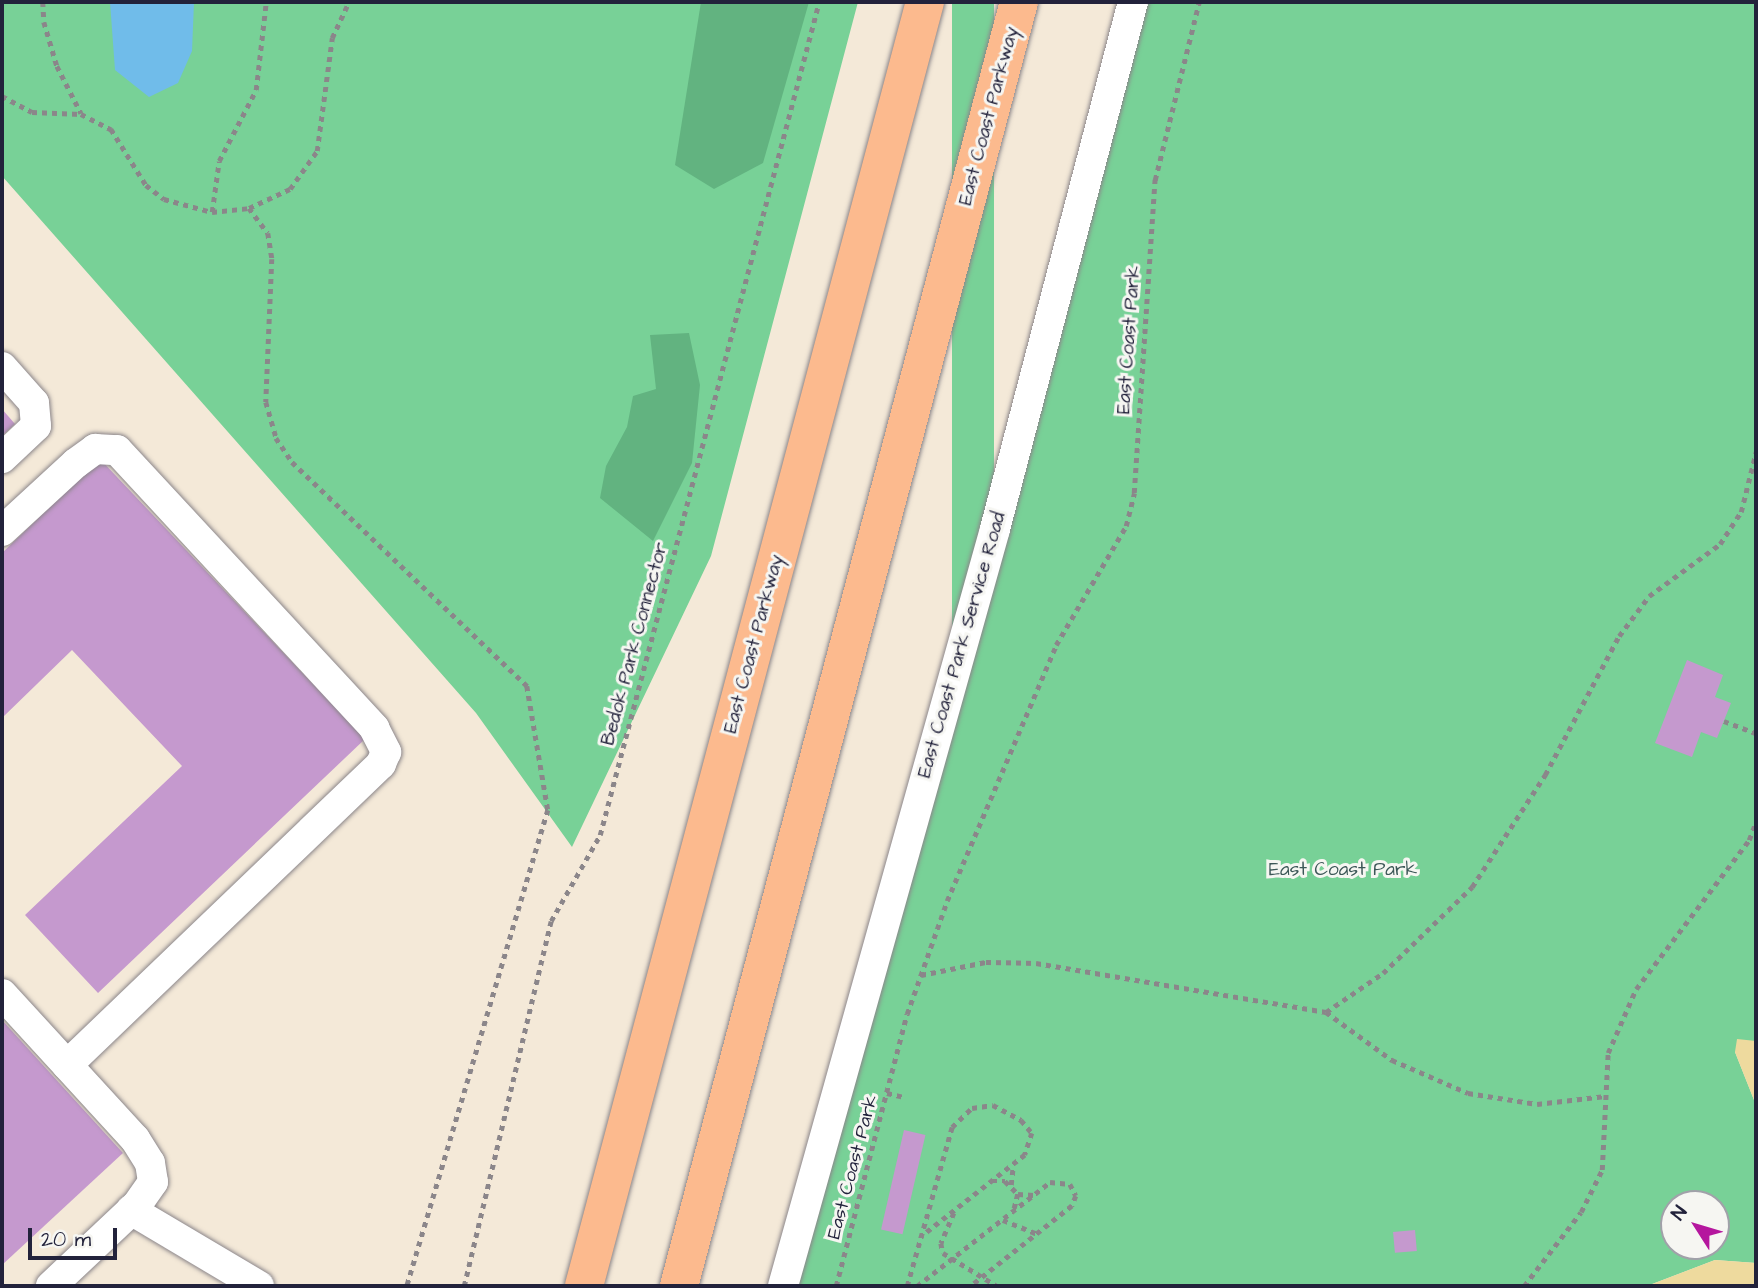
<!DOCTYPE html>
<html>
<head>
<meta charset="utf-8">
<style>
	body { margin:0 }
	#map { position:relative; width:1758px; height:1288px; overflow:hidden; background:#f4e9d8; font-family:"Architects Daughter",sans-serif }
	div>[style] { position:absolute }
	.green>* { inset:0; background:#78d197; transform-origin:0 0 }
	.forest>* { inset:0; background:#62b380 }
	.sand>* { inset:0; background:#eeda9e }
	.water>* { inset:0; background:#70bcea }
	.building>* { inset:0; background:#c599ce; transform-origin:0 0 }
	.path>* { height:4.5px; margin-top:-2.25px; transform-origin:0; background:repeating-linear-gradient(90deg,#8b868a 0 5px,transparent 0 10px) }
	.roads { filter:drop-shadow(0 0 2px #8b868a) drop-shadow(0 0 2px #8b868a) }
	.minor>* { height:30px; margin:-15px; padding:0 15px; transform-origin:15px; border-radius:15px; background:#fff }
	.highway>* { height:38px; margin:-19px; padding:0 19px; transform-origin:19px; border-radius:19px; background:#fcba8e }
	span { translate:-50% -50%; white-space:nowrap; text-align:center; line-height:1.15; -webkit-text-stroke:6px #f6f6f2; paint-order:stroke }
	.street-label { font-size:19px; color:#22223b }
	.park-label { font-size:19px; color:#3c5757 }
	.frame { position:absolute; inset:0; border:4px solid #22223b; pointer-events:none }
	.north { position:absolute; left:1660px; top:1190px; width:70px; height:70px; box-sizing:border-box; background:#f6f6f2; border:2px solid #a1a1a9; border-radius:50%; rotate:307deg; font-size:19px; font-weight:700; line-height:28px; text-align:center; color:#22223b }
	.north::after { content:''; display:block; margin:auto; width:24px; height:32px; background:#b5179e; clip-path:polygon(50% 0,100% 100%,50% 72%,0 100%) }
	.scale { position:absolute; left:28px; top:1228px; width:89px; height:32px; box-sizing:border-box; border:4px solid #22223b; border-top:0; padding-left:9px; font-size:21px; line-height:24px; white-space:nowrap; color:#22223b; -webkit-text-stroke:5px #f6f6f2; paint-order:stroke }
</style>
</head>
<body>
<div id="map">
	<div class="green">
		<i style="clip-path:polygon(2px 2px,858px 2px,711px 556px,572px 847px,476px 713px,2px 176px)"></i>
		<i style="left:952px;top:2px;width:42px;height:1329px"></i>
		<i style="clip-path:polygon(evenodd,1143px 2px,1756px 2px,1756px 1041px,1735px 1052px,1756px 1105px,1756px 1263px,1715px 1260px,1647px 1286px,798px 1286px,1025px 470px,1143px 2px,1674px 1204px,1716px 1204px,1716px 1246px,1674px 1246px,1674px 1204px)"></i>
	</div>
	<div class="forest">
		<i style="clip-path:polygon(701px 2px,809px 2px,763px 163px,714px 189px,675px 165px)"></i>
		<i style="clip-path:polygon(689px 333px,700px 385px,692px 463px,653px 541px,600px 498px,606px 466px,627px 427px,633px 396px,656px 389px,650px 335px)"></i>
	</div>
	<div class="sand">
		<i style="clip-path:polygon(1737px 1039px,1756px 1041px,1756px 1105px,1735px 1052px)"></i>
		<i style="clip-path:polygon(1715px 1260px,1756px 1263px,1756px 1286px,1647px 1286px)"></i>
	</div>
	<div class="water">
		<i style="clip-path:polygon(110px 2px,194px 2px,192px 51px,178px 83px,149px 97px,115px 70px)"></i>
	</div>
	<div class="building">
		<i style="clip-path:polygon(2px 409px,15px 424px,2px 436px)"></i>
		<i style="clip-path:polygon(100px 459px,365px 739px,98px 993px,25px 915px,182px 766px,72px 650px,2px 718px,2px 553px)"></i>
		<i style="clip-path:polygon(1687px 660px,1723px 675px,1715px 697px,1731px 703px,1717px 738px,1701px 732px,1692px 757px,1655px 743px)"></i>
		<i style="clip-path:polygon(2px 1020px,123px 1153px,2px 1265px)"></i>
		<i style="left:904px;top:1130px;width:22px;height:102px;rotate:13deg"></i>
		<i style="left:1415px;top:1230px;width:21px;height:22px;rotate:85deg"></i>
	</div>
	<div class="path">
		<i style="left:43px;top:2px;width:20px;rotate:87deg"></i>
		<i style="left:44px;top:22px;width:46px;rotate:73.5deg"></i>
		<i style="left:57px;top:66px;width:53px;rotate:62.9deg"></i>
		<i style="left:2px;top:96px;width:34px;rotate:28deg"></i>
		<i style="left:32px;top:112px;width:49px;rotate:2.3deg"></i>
		<i style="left:81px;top:114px;width:34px;rotate:27deg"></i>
		<i style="left:111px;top:129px;width:66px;rotate:58deg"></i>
		<i style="left:146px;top:185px;width:23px;rotate:38deg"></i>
		<i style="left:164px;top:199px;width:50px;rotate:15.2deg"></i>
		<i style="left:212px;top:212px;width:37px;rotate:-6deg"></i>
		<i style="left:249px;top:208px;width:45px;rotate:-24.9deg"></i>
		<i style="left:290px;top:189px;width:47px;rotate:-54.6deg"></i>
		<i style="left:317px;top:151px;width:114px;rotate:-82.4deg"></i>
		<i style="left:332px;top:38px;width:40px;rotate:-65deg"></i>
		<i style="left:249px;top:208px;width:31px;rotate:53deg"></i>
		<i style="left:268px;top:233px;width:26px;rotate:81deg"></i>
		<i style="left:272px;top:259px;width:143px;rotate:92.4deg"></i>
		<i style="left:266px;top:402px;width:37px;rotate:74deg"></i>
		<i style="left:276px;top:438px;width:29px;rotate:56deg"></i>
		<i style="left:292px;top:462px;width:325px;rotate:43.6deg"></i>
		<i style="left:527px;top:686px;width:126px;rotate:80.4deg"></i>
		<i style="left:548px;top:810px;width:496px;rotate:106.5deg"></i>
		<i style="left:212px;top:212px;width:51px;rotate:-82.2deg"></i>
		<i style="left:219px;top:161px;width:80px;rotate:-62.5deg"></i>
		<i style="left:256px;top:90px;width:89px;rotate:-83.5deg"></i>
		<i style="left:1724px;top:721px;width:34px;rotate:21deg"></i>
		<i style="left:921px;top:975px;width:66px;rotate:-11.3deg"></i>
		<i style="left:986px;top:962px;width:50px;rotate:1.1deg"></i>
		<i style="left:1036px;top:963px;width:294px;rotate:9.6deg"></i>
		<i style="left:1326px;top:1012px;width:69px;rotate:-34.4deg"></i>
		<i style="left:1383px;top:973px;width:124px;rotate:-44deg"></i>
		<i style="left:1472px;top:887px;width:134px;rotate:-56.9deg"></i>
		<i style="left:1545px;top:775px;width:157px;rotate:-62deg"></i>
		<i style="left:1619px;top:636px;width:50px;rotate:-53.1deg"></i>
		<i style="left:1649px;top:596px;width:88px;rotate:-36.2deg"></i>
		<i style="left:1720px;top:544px;width:38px;rotate:-57deg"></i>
		<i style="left:1741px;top:512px;width:62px;rotate:-76deg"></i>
		<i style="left:1326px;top:1012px;width:82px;rotate:36deg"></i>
		<i style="left:1392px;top:1060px;width:83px;rotate:23.5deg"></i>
		<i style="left:1468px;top:1093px;width:70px;rotate:9.1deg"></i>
		<i style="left:1537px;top:1104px;width:69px;rotate:-6.6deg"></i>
		<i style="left:887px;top:1093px;width:17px;rotate:13deg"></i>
		<i style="left:992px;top:1181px;width:13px"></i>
		<i style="left:1005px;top:1181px;width:18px;rotate:45deg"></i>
		<i style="left:1018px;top:1194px;width:16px;rotate:104deg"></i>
		<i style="left:1011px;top:1185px;width:19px;rotate:-84deg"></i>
		<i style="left:1018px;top:1194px;width:16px;rotate:4deg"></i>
		<i style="left:954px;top:1213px;width:33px;rotate:113deg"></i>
		<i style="left:941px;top:1243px;width:10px;rotate:79deg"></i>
		<i style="left:943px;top:1253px;width:63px;rotate:31.4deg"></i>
		<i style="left:1003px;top:1220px;width:37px;rotate:22deg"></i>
		<i style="left:464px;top:1286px;width:375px;rotate:-76.6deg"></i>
		<i style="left:551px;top:921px;width:99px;rotate:-60.3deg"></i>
		<i style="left:600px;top:835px;width:861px;rotate:-75.27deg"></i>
		<i style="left:836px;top:1286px;width:281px;rotate:-75.4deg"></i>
		<i style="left:907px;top:1014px;width:120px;rotate:-70.5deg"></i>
		<i style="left:947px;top:901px;width:278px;rotate:-66.9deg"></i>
		<i style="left:1056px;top:645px;width:138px;rotate:-59.5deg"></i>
		<i style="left:1126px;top:526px;width:34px;rotate:-76deg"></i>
		<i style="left:1134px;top:493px;width:314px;rotate:-86.2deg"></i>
		<i style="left:1155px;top:180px;width:183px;rotate:-76.1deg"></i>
		<i style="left:907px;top:1286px;width:165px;rotate:-74.2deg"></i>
		<i style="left:952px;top:1127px;width:28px;rotate:-44deg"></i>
		<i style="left:972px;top:1108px;width:21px;rotate:-8deg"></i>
		<i style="left:993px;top:1105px;width:32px;rotate:28deg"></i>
		<i style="left:1021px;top:1120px;width:17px;rotate:50deg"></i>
		<i style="left:1032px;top:1133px;width:23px;rotate:108deg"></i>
		<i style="left:1025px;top:1155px;width:131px;rotate:141.8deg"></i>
		<i style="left:917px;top:1286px;width:169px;rotate:-38deg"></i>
		<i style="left:1050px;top:1182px;width:20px;rotate:6deg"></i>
		<i style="left:1070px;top:1184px;width:13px;rotate:63deg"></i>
		<i style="left:1076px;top:1196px;width:11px;rotate:112deg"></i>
		<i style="left:1072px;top:1206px;width:129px;rotate:141.6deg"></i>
		<i style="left:1524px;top:1286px;width:93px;rotate:-52.4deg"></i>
		<i style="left:1581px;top:1212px;width:47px;rotate:-63.4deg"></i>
		<i style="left:1602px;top:1170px;width:117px;rotate:-87.1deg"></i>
		<i style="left:1608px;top:1053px;width:70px;rotate:-66.4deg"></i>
		<i style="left:1636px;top:989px;width:187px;rotate:-52.8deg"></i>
		<i style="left:1749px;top:840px;width:19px;rotate:-69deg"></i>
	</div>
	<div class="roads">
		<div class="minor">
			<i style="left:2px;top:367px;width:48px;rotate:48.4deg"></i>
			<i style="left:34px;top:403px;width:23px;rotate:85deg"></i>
			<i style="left:36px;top:426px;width:47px;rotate:136.7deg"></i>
			<i style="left:2px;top:531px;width:100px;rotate:-42.6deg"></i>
			<i style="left:76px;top:463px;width:24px;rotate:-36deg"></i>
			<i style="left:95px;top:449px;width:22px;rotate:3deg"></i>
			<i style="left:117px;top:450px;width:379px;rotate:47.2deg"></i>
			<i style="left:374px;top:728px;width:27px;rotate:63deg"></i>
			<i style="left:386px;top:752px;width:13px;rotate:113deg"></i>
			<i style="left:381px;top:764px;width:435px;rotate:136.2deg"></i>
			<i style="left:2px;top:994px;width:197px;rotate:47.5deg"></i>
			<i style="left:135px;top:1139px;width:28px;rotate:58deg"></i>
			<i style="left:150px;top:1163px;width:19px;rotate:81deg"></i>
			<i style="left:153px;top:1182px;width:29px;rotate:125deg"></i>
			<i style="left:136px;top:1206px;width:117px;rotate:136.7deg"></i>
			<i style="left:131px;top:1210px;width:149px;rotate:30.7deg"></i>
			<i style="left:783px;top:1286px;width:786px;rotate:-74.35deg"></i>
			<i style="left:995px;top:529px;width:545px;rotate:-75.33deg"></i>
		</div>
		<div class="highway">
			<i style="left:584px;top:1286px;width:1329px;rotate:-75.13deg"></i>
			<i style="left:679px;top:1286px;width:1328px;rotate:-75.17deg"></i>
		</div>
	</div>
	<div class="street-label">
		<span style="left:989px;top:116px;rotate:-75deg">East Coast Parkway</span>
		<span style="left:1129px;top:340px;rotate:-86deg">East Coast Park</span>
		<span style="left:635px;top:644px;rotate:-75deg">Bedok Park Connector</span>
		<span style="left:754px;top:644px;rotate:-75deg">East Coast Parkway</span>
		<span style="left:962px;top:645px;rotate:-74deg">East Coast Park Service Road</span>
		<span style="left:853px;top:1167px;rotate:-75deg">East Coast Park</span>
	</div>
	<div class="park-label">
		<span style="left:1343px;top:870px">East Coast Park</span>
	</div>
	<div class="frame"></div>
	<div class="north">N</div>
	<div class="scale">20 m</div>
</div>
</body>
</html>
